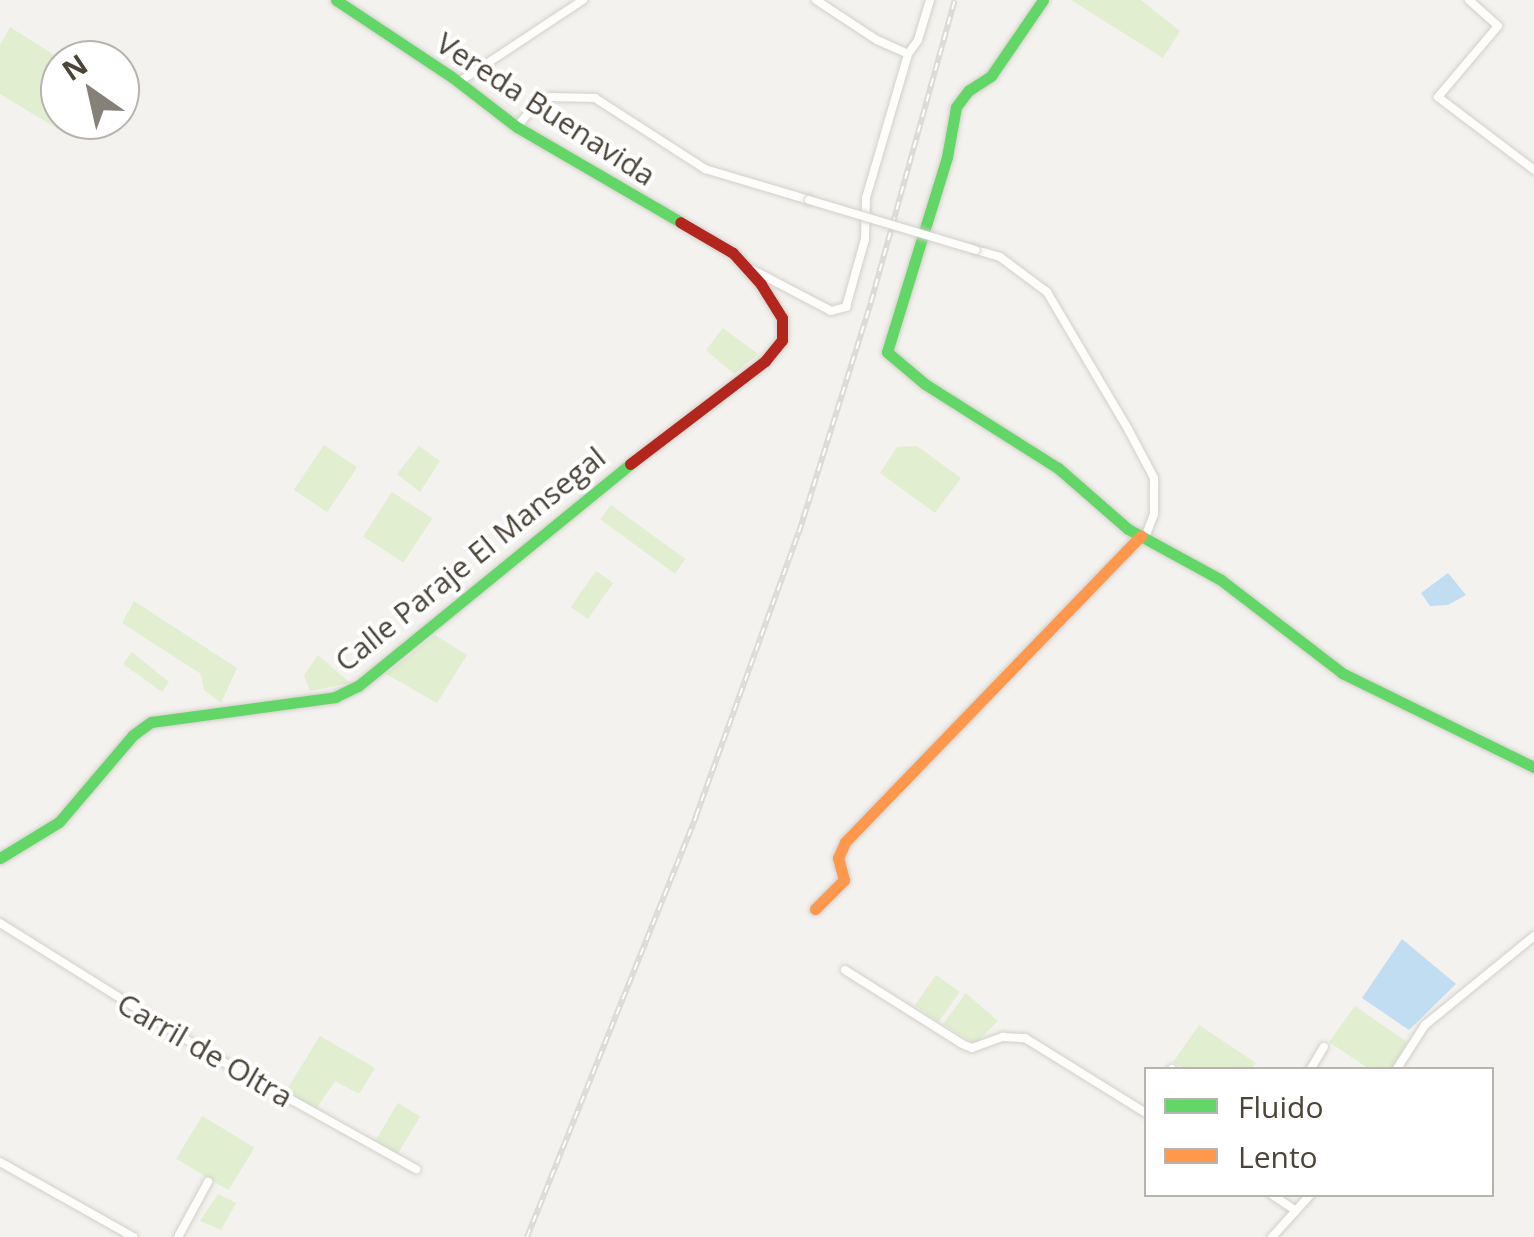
<!DOCTYPE html>
<html>
<head>
<meta charset="utf-8">
<style>
	body { margin:0 }
	#map { position:relative; width:1534px; height:1237px; overflow:hidden; background:#f4f2ee; font-family:"Open Sans",sans-serif }
	div>[style] { position:absolute }
	.green>* { inset:0; background:#e1eecf; transform-origin:0 0 }
	.water>* { inset:0; background:#c0ddf1 }
	.roads { filter:drop-shadow(0 0 2px #d2d0cb) drop-shadow(0 0 2px #d2d0cb) }
	.street>* { height:8px; margin:-4px; padding:0 4px; transform-origin:4px; border-radius:4px; background:#fdfdfc }
	.fast>* { height:11px; margin:-5.5px; padding:0 5.5px; transform-origin:5.5px; border-radius:5.5px; background:#63d668 }
	.slow>* { height:11px; margin:-5.5px; padding:0 5.5px; transform-origin:5.5px; border-radius:5.5px; background:#ff974d }
	.jam>* { height:11px; margin:-5.5px; padding:0 5.5px; transform-origin:5.5px; border-radius:5.5px; background:#b3261e }
	.rail>* { height:6px; margin-top:-3px; transform-origin:0; background:repeating-linear-gradient(90deg,#fff 0 8px,#dbdbda 0 16px); box-sizing:border-box; border-block:2px solid #dbdbda }
	.bridges { filter:drop-shadow(0 0 2px #d2d0cb) drop-shadow(0 0 2px #d2d0cb) }
	.street-bridge>* { height:8px; margin:-4px; padding:0 4px; transform-origin:4px; border-radius:4px; background:#fdfdfc }
	span { translate:-50% -50%; white-space:nowrap; text-align:center; line-height:1.15; -webkit-text-stroke:8px #fff; paint-order:stroke }
	.street-label { font-size:30px; color:#4b4439 }
	.legend { position:absolute; left:1144px; top:1067px; width:350px; height:130px; box-sizing:border-box; background:#fff; border:2px solid #b7b4b0; margin:0; padding:12px 18px; list-style:none; font-size:30px; color:#4b4439 }
	.legend li { display:flex; align-items:center; gap:20px; height:50px }
	.legend b { width:50px; border:2px solid #b7b4b0 }
	.north { position:absolute; left:40px; top:40px; width:100px; height:100px; box-sizing:border-box; background:#fff; border:2px solid #b7b4b0; border-radius:50%; rotate:326deg; font-size:28px; font-weight:700; line-height:40px; text-align:center; color:#4b4439 }
	.north::after { content:''; display:block; margin:auto; width:35px; height:45px; background:#868178; clip-path:polygon(50% 0,100% 100%,50% 72%,0 100%) }
</style>
</head>
<body>
<div id="map">
	<div class="green">
		<i style="clip-path:polygon(1071px 0,1141px 0,1180px 31px,1163px 58px)"></i>
		<i style="clip-path:polygon(10px 27px,62px 60px,60px 120px,76px 120px,68px 135px,0 94px,0 45px)"></i>
		<i style="clip-path:polygon(723px 328px,758px 354px,734px 374px,706px 350px)"></i>
		<i style="left:324px;top:445px;width:40px;height:54px;rotate:34deg"></i>
		<i style="clip-path:polygon(419px 446px,440px 461px,420px 492px,397px 474px)"></i>
		<i style="clip-path:polygon(917px 446px,961px 478px,935px 513px,880px 473px,897px 447px)"></i>
		<i style="left:392px;top:492px;width:48px;height:53px;rotate:33deg"></i>
		<i style="left:611px;top:505px;width:92px;height:18px;rotate:36deg"></i>
		<i style="left:596px;top:571px;width:21px;height:44px;rotate:35deg"></i>
		<i style="clip-path:polygon(134px 601px,237px 668px,221px 703px,204px 690px,201px 674px,122px 623px)"></i>
		<i style="clip-path:polygon(435px 635px,467px 655px,437px 703px,386px 674px)"></i>
		<i style="clip-path:polygon(132px 652px,169px 682px,162px 692px,123px 664px)"></i>
		<i style="clip-path:polygon(318px 655px,350px 683px,310px 691px,304px 675px)"></i>
		<i style="left:936px;top:975px;width:29px;height:37px;rotate:35deg"></i>
		<i style="clip-path:polygon(966px 993px,998px 1021px,975px 1044px,943px 1024px)"></i>
		<i style="clip-path:polygon(1355px 1006px,1407px 1042px,1394px 1070px,1369px 1069px,1329px 1042px)"></i>
		<i style="clip-path:polygon(1199px 1025px,1256px 1063px,1251px 1069px,1185px 1069px,1173px 1062px)"></i>
		<i style="clip-path:polygon(320px 1036px,375px 1068px,359px 1094px,335px 1081px,316px 1109px,286px 1091px)"></i>
		<i style="left:398px;top:1103px;width:26px;height:44px;rotate:31deg"></i>
		<i style="left:202px;top:1116px;width:61px;height:50px;rotate:31deg"></i>
		<i style="clip-path:polygon(218px 1194px,236px 1203px,221px 1230px,200px 1221px)"></i>
	</div>
	<div class="water">
		<i style="clip-path:polygon(1448px 573px,1466px 595px,1448px 605px,1430px 606px,1421px 593px)"></i>
		<i style="clip-path:polygon(1402px 939px,1456px 984px,1409px 1030px,1362px 998px)"></i>
	</div>
	<div class="roads">
		<div class="street">
			<i style="left:816px;top:0;width:73px;rotate:33.3deg"></i>
			<i style="left:877px;top:40px;width:34px;rotate:24deg"></i>
			<i style="left:908px;top:54px;width:17px;rotate:-54deg"></i>
			<i style="left:918px;top:40px;width:42px;rotate:-73.3deg"></i>
			<i style="left:1469px;top:0;width:39px;rotate:42deg"></i>
			<i style="left:1498px;top:26px;width:93px;rotate:130.2deg"></i>
			<i style="left:1438px;top:97px;width:121px;rotate:37.2deg"></i>
			<i style="left:459px;top:82px;width:149px;rotate:-33.5deg"></i>
			<i style="left:517px;top:127px;width:22px;rotate:-51deg"></i>
			<i style="left:531px;top:110px;width:23px;rotate:-34deg"></i>
			<i style="left:550px;top:97px;width:45px;rotate:1.3deg"></i>
			<i style="left:595px;top:98px;width:131px;rotate:32.8deg"></i>
			<i style="left:705px;top:169px;width:109px;rotate:16.6deg"></i>
			<i style="left:976px;top:250px;width:25px;rotate:16deg"></i>
			<i style="left:1000px;top:257px;width:59px;rotate:36.7deg"></i>
			<i style="left:1047px;top:292px;width:159px;rotate:59.4deg"></i>
			<i style="left:1128px;top:429px;width:55px;rotate:62deg"></i>
			<i style="left:1154px;top:478px;width:36px;rotate:90deg"></i>
			<i style="left:1154px;top:514px;width:26px;rotate:111deg"></i>
			<i style="left:753px;top:270px;width:88px;rotate:27.7deg"></i>
			<i style="left:831px;top:311px;width:16px;rotate:-15deg"></i>
			<i style="left:846px;top:307px;width:71px;rotate:-74.4deg"></i>
			<i style="left:865px;top:239px;width:41px;rotate:-88.6deg"></i>
			<i style="left:866px;top:198px;width:150px;rotate:-73.7deg"></i>
			<i style="left:0;top:923px;width:257px;rotate:32deg"></i>
			<i style="left:218px;top:1059px;width:227px;rotate:29.1deg"></i>
			<i style="left:845px;top:970px;width:138px;rotate:32.3deg"></i>
			<i style="left:962px;top:1044px;width:11px;rotate:22deg"></i>
			<i style="left:972px;top:1048px;width:33px;rotate:-20deg"></i>
			<i style="left:1003px;top:1037px;width:22px;rotate:3deg"></i>
			<i style="left:1025px;top:1038px;width:142px;rotate:31.8deg"></i>
			<i style="left:1172px;top:1069px;width:1px;rotate:45deg"></i>
			<i style="left:1310px;top:1070px;width:27px;rotate:-59deg"></i>
			<i style="left:1396px;top:1070px;width:54px;rotate:-57.2deg"></i>
			<i style="left:1425px;top:1025px;width:141px;rotate:-39.2deg"></i>
			<i style="left:0;top:1162px;width:153px;rotate:29.4deg"></i>
			<i style="left:1271px;top:1194px;width:30px;rotate:34deg"></i>
			<i style="left:178px;top:1237px;width:63px;rotate:-61.4deg"></i>
			<i style="left:1272px;top:1237px;width:58px;rotate:-47.8deg"></i>
		</div>
		<div class="fast">
			<i style="left:336px;top:0;width:139px;rotate:33.6deg"></i>
			<i style="left:452px;top:77px;width:82px;rotate:37.6deg"></i>
			<i style="left:517px;top:127px;width:189px;rotate:30.2deg"></i>
			<i style="left:1043px;top:0;width:92px;rotate:124.4deg"></i>
			<i style="left:991px;top:76px;width:27px;rotate:147deg"></i>
			<i style="left:968px;top:91px;width:20px;rotate:127deg"></i>
			<i style="left:956px;top:107px;width:51px;rotate:100.2deg"></i>
			<i style="left:947px;top:157px;width:204px;rotate:107.1deg"></i>
			<i style="left:887px;top:352px;width:50px;rotate:40.1deg"></i>
			<i style="left:925px;top:384px;width:157px;rotate:32.3deg"></i>
			<i style="left:1058px;top:468px;width:93px;rotate:41.1deg"></i>
			<i style="left:1128px;top:529px;width:106px;rotate:28.7deg"></i>
			<i style="left:1221px;top:580px;width:153px;rotate:37.5deg"></i>
			<i style="left:1342px;top:673px;width:214px;rotate:26.1deg"></i>
			<i style="left:0;top:858px;width:69px;rotate:-31.4deg"></i>
			<i style="left:59px;top:822px;width:114px;rotate:-49.6deg"></i>
			<i style="left:133px;top:735px;width:22px;rotate:-36deg"></i>
			<i style="left:151px;top:722px;width:186px;rotate:-7.7deg"></i>
			<i style="left:335px;top:697px;width:25px;rotate:-26deg"></i>
			<i style="left:358px;top:686px;width:351px;rotate:-39.2deg"></i>
		</div>
		<div class="slow">
			<i style="left:815px;top:909px;width:41px;rotate:-45deg"></i>
			<i style="left:844px;top:880px;width:23px;rotate:-105deg"></i>
			<i style="left:838px;top:858px;width:17px;rotate:-66deg"></i>
			<i style="left:845px;top:842px;width:426px;rotate:-46deg"></i>
		</div>
		<div class="jam">
			<i style="left:630px;top:464px;width:170px;rotate:-37.3deg"></i>
			<i style="left:765px;top:361px;width:27px;rotate:-51deg"></i>
			<i style="left:782px;top:340px;width:22px;rotate:-90deg"></i>
			<i style="left:782px;top:318px;width:40px;rotate:-122deg"></i>
			<i style="left:761px;top:284px;width:42px;rotate:-132.1deg"></i>
			<i style="left:733px;top:253px;width:61px;rotate:-149.7deg"></i>
		</div>
	</div>
	<div class="rail">
		<i style="left:527px;top:1237px;width:454px;rotate:-68.1deg"></i>
		<i style="left:696px;top:816px;width:302px;rotate:-70.1deg"></i>
		<i style="left:799px;top:532px;width:241px;rotate:-72.6deg"></i>
		<i style="left:871px;top:302px;width:313px;rotate:-74.5deg"></i>
	</div>
	<div class="bridges">
		<div class="street-bridge">
			<i style="left:809px;top:200px;width:174px;rotate:16.7deg"></i>
		</div>
	</div>
	<div class="street-label">
		<span style="left:546px;top:109px;rotate:33deg">Vereda Buenavida</span>
		<span style="left:470px;top:559px;rotate:-39deg">Calle Paraje El Mansegal</span>
		<span style="left:205px;top:1050px;rotate:30deg">Carril de Oltra</span>
	</div>
	<ul class="legend">
	<li><b style="height:12px;background:#63d668"></b>Fluido</li>
	<li><b style="height:12px;background:#ff974d"></b>Lento</li>
	</ul>
	<div class="north">N</div>
</div>
</body>
</html>
